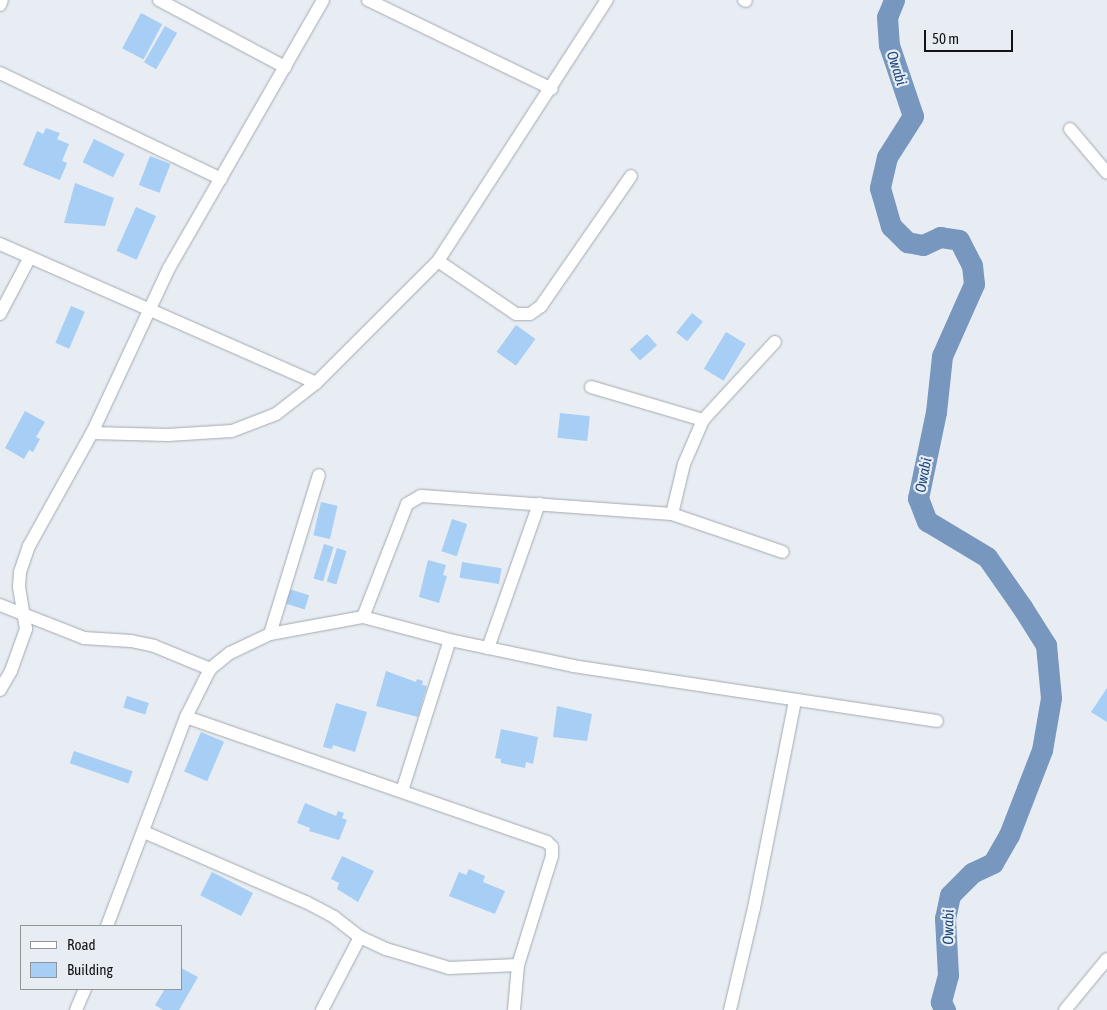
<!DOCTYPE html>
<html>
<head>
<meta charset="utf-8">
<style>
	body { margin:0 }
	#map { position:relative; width:1107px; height:1010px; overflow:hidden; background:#e7edf3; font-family:"Asap Condensed",sans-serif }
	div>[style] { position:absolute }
	.river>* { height:21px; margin:-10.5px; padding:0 10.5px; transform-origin:10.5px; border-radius:10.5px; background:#7897bf }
	.building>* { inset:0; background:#a7cef5; transform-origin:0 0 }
	.roads { filter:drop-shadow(0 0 1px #a3a9af) drop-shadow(0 0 1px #a3a9af) }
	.minor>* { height:12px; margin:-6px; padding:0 6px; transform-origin:6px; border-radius:6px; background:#fff }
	span { translate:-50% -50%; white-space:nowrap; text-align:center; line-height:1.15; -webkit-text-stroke:4.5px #e7edf3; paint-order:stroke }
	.water-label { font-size:15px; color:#204a7e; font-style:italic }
	.legend { position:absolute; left:20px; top:925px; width:162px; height:65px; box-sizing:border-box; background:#e7edf3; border:1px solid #91969a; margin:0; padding:6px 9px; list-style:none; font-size:15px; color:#111315 }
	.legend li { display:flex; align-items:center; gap:10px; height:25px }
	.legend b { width:25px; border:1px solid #91969a }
	.scale { position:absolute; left:924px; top:30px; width:89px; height:22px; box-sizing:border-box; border:2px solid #111315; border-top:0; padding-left:6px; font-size:15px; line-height:18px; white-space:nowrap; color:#111315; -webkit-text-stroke:4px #e7edf3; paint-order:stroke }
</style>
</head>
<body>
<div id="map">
	<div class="river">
		<i style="left:894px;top:0;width:18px;rotate:112deg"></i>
		<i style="left:887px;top:17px;width:28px;rotate:86deg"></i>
		<i style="left:889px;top:45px;width:75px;rotate:71.3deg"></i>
		<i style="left:913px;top:116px;width:49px;rotate:122.4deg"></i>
		<i style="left:887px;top:157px;width:32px;rotate:103deg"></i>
		<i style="left:880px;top:188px;width:40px;rotate:74deg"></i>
		<i style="left:891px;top:226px;width:23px;rotate:45deg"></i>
		<i style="left:907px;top:242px;width:16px;rotate:11deg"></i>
		<i style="left:923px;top:245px;width:19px;rotate:-25deg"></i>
		<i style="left:940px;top:237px;width:19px;rotate:9deg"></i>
		<i style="left:959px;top:240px;width:28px;rotate:63deg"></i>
		<i style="left:972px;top:265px;width:19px;rotate:84deg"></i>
		<i style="left:974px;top:284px;width:79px;rotate:114deg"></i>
		<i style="left:942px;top:356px;width:56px;rotate:96.1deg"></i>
		<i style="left:936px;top:412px;width:88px;rotate:101.8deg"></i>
		<i style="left:918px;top:498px;width:25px;rotate:69deg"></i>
		<i style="left:927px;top:521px;width:70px;rotate:31deg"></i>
		<i style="left:987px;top:557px;width:61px;rotate:55deg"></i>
		<i style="left:1022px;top:607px;width:45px;rotate:57.7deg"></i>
		<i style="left:1046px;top:645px;width:53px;rotate:84.6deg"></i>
		<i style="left:1051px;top:698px;width:53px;rotate:99.8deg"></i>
		<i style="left:1042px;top:750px;width:91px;rotate:111.2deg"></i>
		<i style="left:1009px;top:835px;width:32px;rotate:120deg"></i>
		<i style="left:993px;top:863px;width:23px;rotate:155deg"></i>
		<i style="left:972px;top:873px;width:31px;rotate:135deg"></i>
		<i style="left:950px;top:895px;width:24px;rotate:102deg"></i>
		<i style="left:945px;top:918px;width:57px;rotate:87deg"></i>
		<i style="left:948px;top:975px;width:28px;rotate:105deg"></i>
		<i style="left:941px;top:1002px;width:9px;rotate:63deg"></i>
	</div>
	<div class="building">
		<i style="left:141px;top:13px;width:24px;height:40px;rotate:28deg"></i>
		<i style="left:165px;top:26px;width:14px;height:42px;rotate:30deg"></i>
		<i style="clip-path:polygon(46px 128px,60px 133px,57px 139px,69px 144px,62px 161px,67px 163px,60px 180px,23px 165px,37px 131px,43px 134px)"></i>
		<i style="left:94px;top:139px;width:34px;height:26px;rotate:26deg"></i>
		<i style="left:150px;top:156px;width:22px;height:31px;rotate:21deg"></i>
		<i style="clip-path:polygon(75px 183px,114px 198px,105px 226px,64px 223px)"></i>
		<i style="left:136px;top:207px;width:22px;height:48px;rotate:24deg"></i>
		<i style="left:71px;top:306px;width:15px;height:40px;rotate:23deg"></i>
		<i style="left:692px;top:313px;width:14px;height:25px;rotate:39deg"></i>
		<i style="left:516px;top:325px;width:24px;height:33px;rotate:36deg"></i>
		<i style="left:726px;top:332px;width:23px;height:43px;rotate:31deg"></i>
		<i style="left:647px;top:334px;width:15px;height:23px;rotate:48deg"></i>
		<i style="clip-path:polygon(25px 411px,45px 422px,36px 437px,40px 439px,33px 452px,29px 450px,24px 459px,5px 448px)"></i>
		<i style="left:560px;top:413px;width:30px;height:25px;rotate:6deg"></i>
		<i style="left:321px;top:502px;width:17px;height:34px;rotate:13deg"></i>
		<i style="left:452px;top:519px;width:16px;height:34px;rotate:18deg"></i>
		<i style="left:324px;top:544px;width:10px;height:36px;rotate:17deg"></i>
		<i style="left:337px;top:548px;width:10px;height:35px;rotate:17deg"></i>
		<i style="clip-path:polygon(428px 560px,446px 565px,443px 575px,447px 576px,439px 603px,419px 597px)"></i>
		<i style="left:462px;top:562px;width:40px;height:16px;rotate:9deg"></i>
		<i style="left:289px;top:589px;width:21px;height:15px;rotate:17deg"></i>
		<i style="clip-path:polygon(386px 671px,416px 682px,417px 679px,423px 681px,422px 685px,427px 686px,418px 717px,376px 706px)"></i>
		<i style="clip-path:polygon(1107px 688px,1107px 722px,1091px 712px)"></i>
		<i style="left:127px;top:696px;width:23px;height:12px;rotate:18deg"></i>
		<i style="clip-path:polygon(336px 703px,367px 712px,355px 752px,333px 745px,332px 749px,323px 747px)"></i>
		<i style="clip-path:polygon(557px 706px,592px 714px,587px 741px,553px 737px)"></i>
		<i style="clip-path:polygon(501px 729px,538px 737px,533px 764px,526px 762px,525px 768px,501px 763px,501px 759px,495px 758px)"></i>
		<i style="left:201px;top:732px;width:25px;height:43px;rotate:23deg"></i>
		<i style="left:74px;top:751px;width:62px;height:13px;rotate:19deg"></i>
		<i style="clip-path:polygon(305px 803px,336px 816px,338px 811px,344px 813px,342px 818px,347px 820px,339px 840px,309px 831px,310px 828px,297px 823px)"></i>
		<i style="clip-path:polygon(342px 856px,374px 871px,358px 902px,337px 889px,339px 883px,331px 879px)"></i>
		<i style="clip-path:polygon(469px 869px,485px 876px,483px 882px,505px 891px,495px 914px,449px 896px,459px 872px,466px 875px)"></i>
		<i style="left:212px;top:872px;width:46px;height:26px;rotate:27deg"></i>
		<i style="clip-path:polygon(181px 968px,198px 977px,179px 1010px,163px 1010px,155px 1005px,165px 989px,181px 989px)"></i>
	</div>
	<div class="roads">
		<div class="minor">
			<i style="left:159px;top:0;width:143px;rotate:28deg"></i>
			<i style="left:368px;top:0;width:204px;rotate:25.8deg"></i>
			<i style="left:744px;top:0;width:2px;rotate:27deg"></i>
			<i style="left:0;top:5px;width:5px;rotate:-68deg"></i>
			<i style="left:0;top:73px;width:245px;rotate:25.6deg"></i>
			<i style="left:1070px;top:129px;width:57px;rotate:49.9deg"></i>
			<i style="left:0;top:244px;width:345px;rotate:23.7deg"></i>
			<i style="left:438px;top:261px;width:94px;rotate:34.2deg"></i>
			<i style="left:516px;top:314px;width:14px"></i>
			<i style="left:530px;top:314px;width:14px;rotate:-36deg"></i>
			<i style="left:541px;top:306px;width:158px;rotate:-55.3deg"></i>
			<i style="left:0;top:314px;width:64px;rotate:-62.2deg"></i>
			<i style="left:591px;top:387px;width:117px;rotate:16.4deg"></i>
			<i style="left:92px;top:433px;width:76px;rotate:1.5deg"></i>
			<i style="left:168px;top:435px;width:64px;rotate:-3.6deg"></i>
			<i style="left:232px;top:431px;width:47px;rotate:-21.1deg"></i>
			<i style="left:276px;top:414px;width:51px;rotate:-37.8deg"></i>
			<i style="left:316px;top:383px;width:173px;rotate:-45deg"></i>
			<i style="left:438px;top:261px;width:311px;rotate:-57.1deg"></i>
			<i style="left:672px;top:514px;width:51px;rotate:-76.5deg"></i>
			<i style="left:684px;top:464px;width:48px;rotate:-66.6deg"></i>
			<i style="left:703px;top:420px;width:106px;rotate:-47.3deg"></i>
			<i style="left:0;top:605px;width:90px;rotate:21.4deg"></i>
			<i style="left:84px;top:638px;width:47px;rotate:3.7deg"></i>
			<i style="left:131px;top:641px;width:24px;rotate:12deg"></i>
			<i style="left:154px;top:646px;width:61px;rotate:22.3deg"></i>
			<i style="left:363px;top:617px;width:121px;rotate:-68.7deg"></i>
			<i style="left:407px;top:504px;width:16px;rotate:-30deg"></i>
			<i style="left:421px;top:496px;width:252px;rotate:4.1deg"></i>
			<i style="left:672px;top:514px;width:117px;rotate:18.9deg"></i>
			<i style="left:270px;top:634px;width:166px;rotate:-72.9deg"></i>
			<i style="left:488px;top:648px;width:153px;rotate:-70.5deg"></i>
			<i style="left:0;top:690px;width:22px;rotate:-60deg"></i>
			<i style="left:11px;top:671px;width:45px;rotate:-70.3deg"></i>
			<i style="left:26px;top:629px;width:43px;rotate:-99.5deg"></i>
			<i style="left:19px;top:587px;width:15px;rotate:-86deg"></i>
			<i style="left:20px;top:572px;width:28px;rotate:-71deg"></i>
			<i style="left:29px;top:546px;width:129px;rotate:-60.9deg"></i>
			<i style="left:92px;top:433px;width:182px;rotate:-65deg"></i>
			<i style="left:169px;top:268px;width:309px;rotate:-60.1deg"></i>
			<i style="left:186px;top:717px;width:382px;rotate:19.1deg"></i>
			<i style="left:547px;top:842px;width:7px;rotate:45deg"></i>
			<i style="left:552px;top:847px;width:9px;rotate:90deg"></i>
			<i style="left:552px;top:856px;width:114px;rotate:107.3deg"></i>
			<i style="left:518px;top:965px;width:45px;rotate:95.1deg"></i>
			<i style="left:402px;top:791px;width:158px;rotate:-72.4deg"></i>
			<i style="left:144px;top:832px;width:176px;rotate:23.4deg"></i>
			<i style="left:306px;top:902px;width:32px;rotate:28deg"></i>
			<i style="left:334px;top:917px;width:33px;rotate:38deg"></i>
			<i style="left:360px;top:937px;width:29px;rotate:25deg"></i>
			<i style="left:386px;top:949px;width:66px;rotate:16.8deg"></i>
			<i style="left:449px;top:968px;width:69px;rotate:-2.5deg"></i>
			<i style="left:107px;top:926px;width:223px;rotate:-69.3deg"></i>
			<i style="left:186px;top:717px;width:54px;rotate:-63.4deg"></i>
			<i style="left:210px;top:669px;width:26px;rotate:-39deg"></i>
			<i style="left:230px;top:653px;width:44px;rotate:-25.4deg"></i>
			<i style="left:270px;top:634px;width:95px;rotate:-10.4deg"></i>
			<i style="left:363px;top:617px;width:90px;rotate:14.8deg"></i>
			<i style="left:450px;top:640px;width:126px;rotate:11.9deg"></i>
			<i style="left:573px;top:666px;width:368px;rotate:8.6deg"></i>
			<i style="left:76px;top:1010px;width:23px;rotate:-67deg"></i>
			<i style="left:322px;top:1010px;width:82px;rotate:-62.5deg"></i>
			<i style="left:730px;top:1010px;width:105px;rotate:-76.8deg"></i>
			<i style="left:754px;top:908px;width:211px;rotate:-78.8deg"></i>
			<i style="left:1065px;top:1010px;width:66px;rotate:-50.5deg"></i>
		</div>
	</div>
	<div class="water-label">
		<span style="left:897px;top:68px;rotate:72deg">Owabi</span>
		<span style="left:923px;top:475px;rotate:-79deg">Owabi</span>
		<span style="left:948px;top:927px;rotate:-89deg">Owabi</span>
	</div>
	<ul class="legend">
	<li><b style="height:6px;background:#fff"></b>Road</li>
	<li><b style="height:14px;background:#a7cef5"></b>Building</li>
	</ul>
	<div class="scale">50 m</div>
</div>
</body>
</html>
